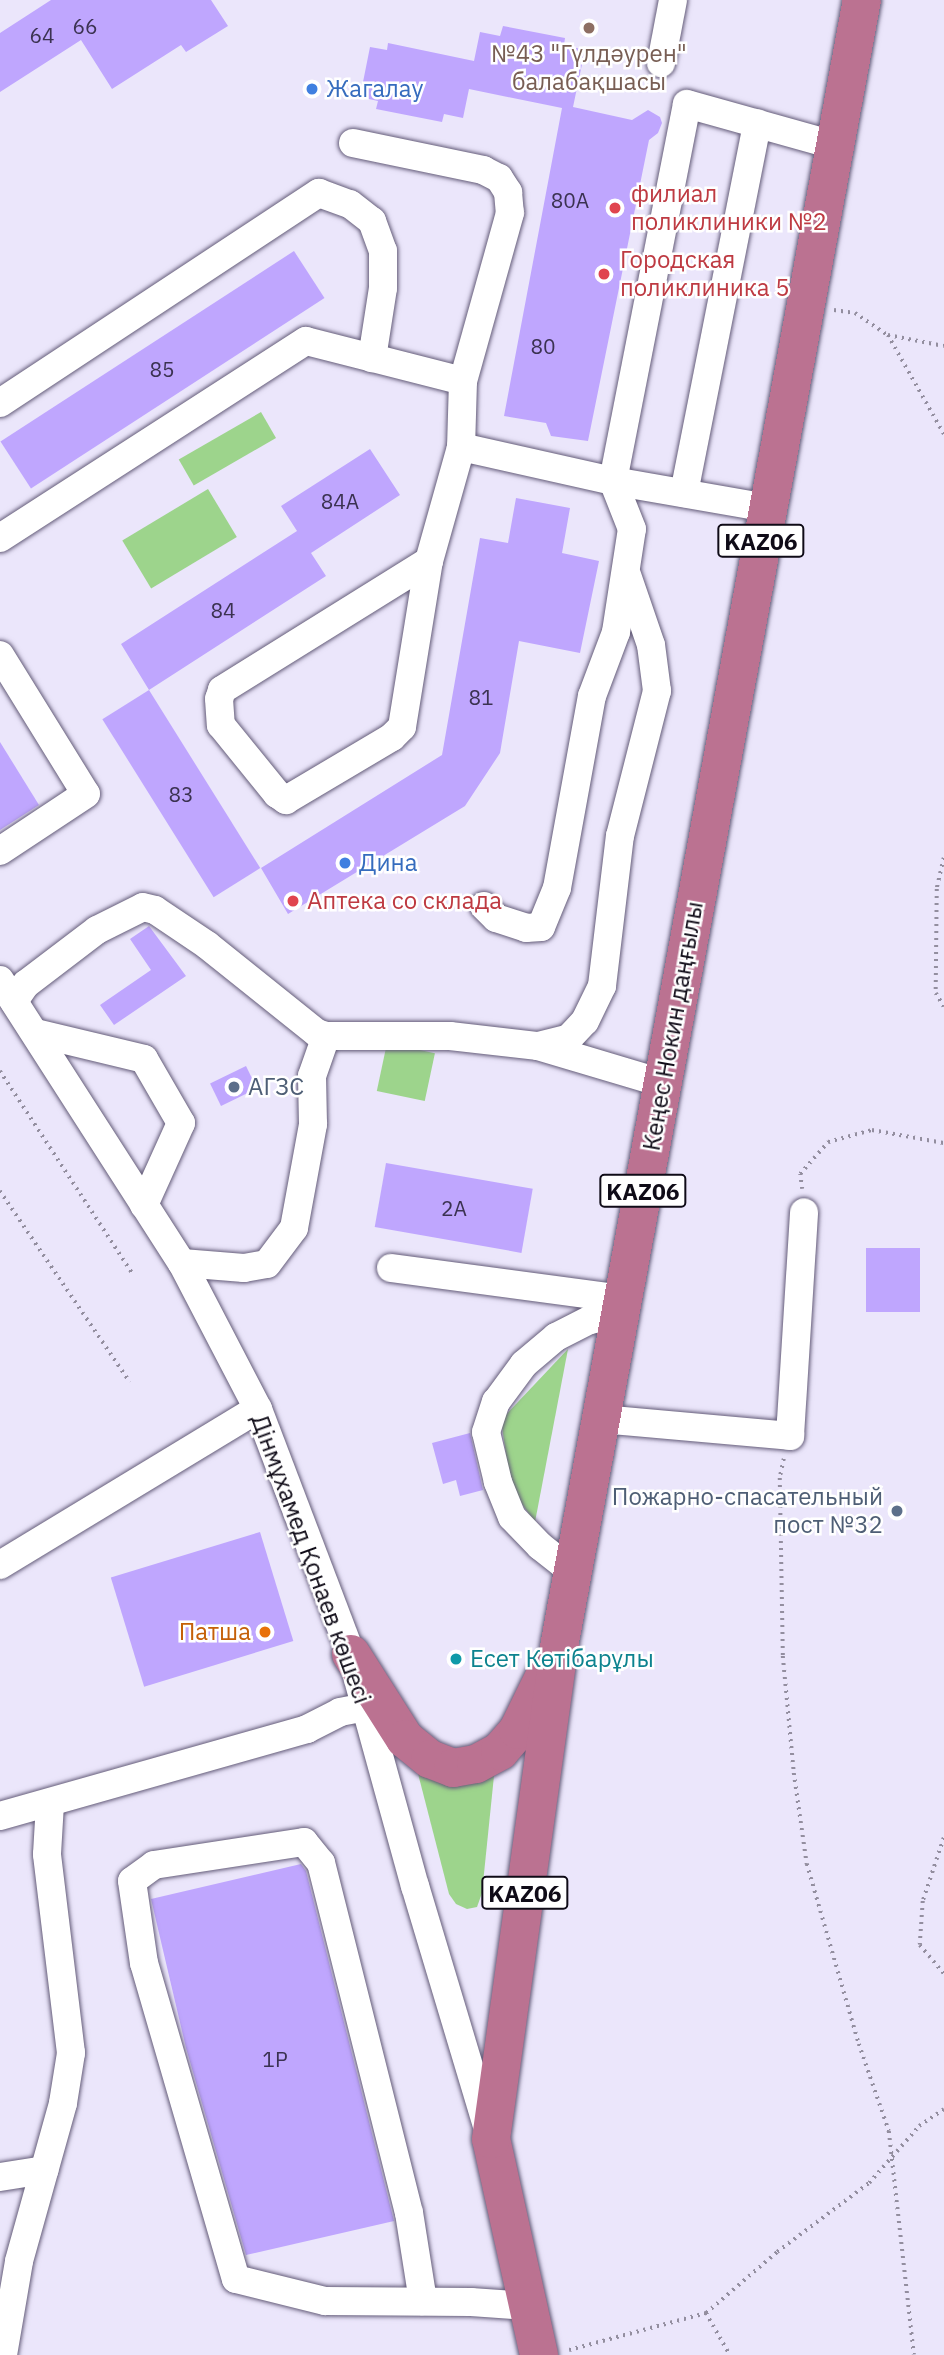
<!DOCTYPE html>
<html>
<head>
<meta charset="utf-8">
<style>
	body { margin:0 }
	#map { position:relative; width:944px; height:2355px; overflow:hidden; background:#ebe6fb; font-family:"IBM Plex Sans",sans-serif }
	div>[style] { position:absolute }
	.green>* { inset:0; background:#9dd48c; transform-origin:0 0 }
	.building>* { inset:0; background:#bfa6fe; transform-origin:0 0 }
	.path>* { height:3.5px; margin-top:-1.75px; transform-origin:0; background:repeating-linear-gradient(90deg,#938e9f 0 2px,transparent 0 7px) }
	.roads { filter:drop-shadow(0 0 2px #645c79) drop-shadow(0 0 2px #645c79) }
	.minor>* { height:28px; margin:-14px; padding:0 14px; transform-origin:14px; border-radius:14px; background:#fff }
	.highway>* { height:38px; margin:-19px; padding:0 19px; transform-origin:19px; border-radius:19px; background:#bb7291 }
	.dots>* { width:19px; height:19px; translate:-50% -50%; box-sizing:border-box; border:4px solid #fff; border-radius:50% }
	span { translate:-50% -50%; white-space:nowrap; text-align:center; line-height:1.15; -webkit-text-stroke:5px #fff; paint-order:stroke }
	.number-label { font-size:21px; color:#3b3251 }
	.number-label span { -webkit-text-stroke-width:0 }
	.shield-label span { padding:2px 5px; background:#fff; border:2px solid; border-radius:5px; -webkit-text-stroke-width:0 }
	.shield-label { font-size:23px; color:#0f0b17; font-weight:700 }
	.education-label { font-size:24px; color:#785e54 }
	.shop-label { font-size:24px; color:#366cbe }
	.left { translate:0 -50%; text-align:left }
	.health-label { font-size:24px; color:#be3a42 }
	.street-label { font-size:24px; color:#0f0b17 }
	.service-label { font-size:24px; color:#4e5e75 }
	.right { translate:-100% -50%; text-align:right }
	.food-label { font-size:24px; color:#c56008 }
	.culture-label { font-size:24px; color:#0d838f }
</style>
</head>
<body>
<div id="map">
	<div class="green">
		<i style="left:261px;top:412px;width:30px;height:95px;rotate:60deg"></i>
		<i style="left:208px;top:489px;width:56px;height:100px;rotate:59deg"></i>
		<i style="left:387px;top:1043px;width:49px;height:49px;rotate:12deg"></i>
		<i style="clip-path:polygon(568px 1349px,535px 1522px,511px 1489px,501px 1420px)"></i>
		<i style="clip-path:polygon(415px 1762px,495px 1766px,482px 1893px,477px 1907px,467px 1909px,456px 1904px,449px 1894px)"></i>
	</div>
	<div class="building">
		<i style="clip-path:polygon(51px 0,211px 0,228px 26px,186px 52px,181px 45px,112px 89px,81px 40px,0 92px,0 33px)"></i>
		<i style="clip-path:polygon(503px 26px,565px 38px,564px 45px,585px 50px,573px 107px,632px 120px,648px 110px,660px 117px,662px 123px,658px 133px,649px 140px,588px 441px,551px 436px,546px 423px,504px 416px,562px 108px,469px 89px,463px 118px,444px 114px,442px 122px,376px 109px,378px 101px,360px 97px,370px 47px,387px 50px,388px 43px,474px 61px,480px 32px,500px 36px)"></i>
		<i style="left:294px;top:251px;width:56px;height:350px;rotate:57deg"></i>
		<i style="clip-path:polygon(370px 449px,400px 495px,311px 553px,326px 576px,149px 690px,121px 644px,297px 531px,281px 506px)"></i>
		<i style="clip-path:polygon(516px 498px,570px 508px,562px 553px,599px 561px,580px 653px,519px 641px,500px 753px,465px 806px,288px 914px,261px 868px,442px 755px,480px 538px,508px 543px)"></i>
		<i style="left:149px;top:690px;width:210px;height:55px;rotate:58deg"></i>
		<i style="clip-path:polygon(0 742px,39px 805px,0 830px)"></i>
		<i style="clip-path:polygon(149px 926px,186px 976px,114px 1025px,100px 1005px,151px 970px,130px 939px)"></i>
		<i style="left:246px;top:1066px;width:25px;height:40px;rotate:64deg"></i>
		<i style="left:386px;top:1163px;width:149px;height:65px;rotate:10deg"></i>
		<i style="left:866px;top:1248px;width:54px;height:64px"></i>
		<i style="clip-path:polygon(470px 1433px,483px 1490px,460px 1496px,456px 1480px,443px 1484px,432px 1443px)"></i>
		<i style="left:260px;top:1532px;width:114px;height:156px;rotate:73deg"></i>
		<i style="clip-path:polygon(301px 1864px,306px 1871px,394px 2221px,246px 2255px,186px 2048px,151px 1899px)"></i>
	</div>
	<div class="path">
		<i style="left:834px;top:310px;width:21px;rotate:8deg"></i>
		<i style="left:855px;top:313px;width:40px;rotate:34deg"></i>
		<i style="left:888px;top:335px;width:114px;rotate:60.5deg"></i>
		<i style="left:888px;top:335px;width:57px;rotate:11.1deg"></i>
		<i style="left:944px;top:858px;width:32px;rotate:103deg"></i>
		<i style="left:937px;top:889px;width:104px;rotate:90.6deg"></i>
		<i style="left:936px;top:993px;width:16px;rotate:60deg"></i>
		<i style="left:0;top:1071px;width:241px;rotate:56.8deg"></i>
		<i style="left:802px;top:1189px;width:15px;rotate:-98deg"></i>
		<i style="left:800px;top:1174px;width:43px;rotate:-48.8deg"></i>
		<i style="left:828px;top:1142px;width:46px;rotate:-15.3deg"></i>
		<i style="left:872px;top:1130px;width:73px;rotate:10.2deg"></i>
		<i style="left:0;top:1191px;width:231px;rotate:55.8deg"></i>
		<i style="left:784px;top:1459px;width:19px;rotate:102deg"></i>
		<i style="left:780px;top:1478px;width:178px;rotate:89deg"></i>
		<i style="left:783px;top:1656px;width:118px;rotate:84.6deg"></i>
		<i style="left:794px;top:1773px;width:92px;rotate:81.9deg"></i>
		<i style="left:807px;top:1864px;width:187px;rotate:73.9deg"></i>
		<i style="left:859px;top:2044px;width:92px;rotate:71deg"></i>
		<i style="left:889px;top:2131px;width:225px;rotate:83.6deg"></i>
		<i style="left:944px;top:1838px;width:66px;rotate:108.4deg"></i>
		<i style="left:923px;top:1901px;width:44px;rotate:93.9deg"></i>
		<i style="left:920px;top:1945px;width:38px;rotate:50deg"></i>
		<i style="left:706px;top:2313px;width:48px;rotate:60.3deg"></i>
		<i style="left:569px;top:2350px;width:142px;rotate:-15.1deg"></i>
		<i style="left:706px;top:2313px;width:94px;rotate:-40.7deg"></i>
		<i style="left:777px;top:2252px;width:115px;rotate:-36.9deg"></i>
		<i style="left:869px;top:2183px;width:76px;rotate:-48.7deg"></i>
		<i style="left:919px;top:2126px;width:30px;rotate:-34deg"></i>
	</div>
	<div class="roads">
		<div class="minor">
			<i style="left:661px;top:63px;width:64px;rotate:-79.2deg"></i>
			<i style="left:353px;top:143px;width:133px;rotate:11.7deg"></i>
			<i style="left:483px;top:170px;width:18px;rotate:27deg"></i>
			<i style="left:499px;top:178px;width:17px;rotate:57deg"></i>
			<i style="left:508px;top:192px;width:21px;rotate:85deg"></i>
			<i style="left:510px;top:213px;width:174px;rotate:105.6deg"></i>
			<i style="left:0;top:403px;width:382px;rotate:-33.4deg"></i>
			<i style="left:319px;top:193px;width:33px;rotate:20deg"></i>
			<i style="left:350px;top:204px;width:28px;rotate:38deg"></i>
			<i style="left:372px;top:221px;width:32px;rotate:70deg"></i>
			<i style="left:383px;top:251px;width:37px;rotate:90deg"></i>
			<i style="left:383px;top:288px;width:71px;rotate:98.9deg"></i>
			<i style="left:684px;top:493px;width:377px;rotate:-78.8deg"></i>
			<i style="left:0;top:538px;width:364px;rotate:-32.8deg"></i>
			<i style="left:306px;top:341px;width:162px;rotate:14.3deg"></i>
			<i style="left:463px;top:381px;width:66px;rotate:91.7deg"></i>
			<i style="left:461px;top:447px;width:156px;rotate:12.6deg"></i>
			<i style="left:613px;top:481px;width:384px;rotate:-78.9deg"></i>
			<i style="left:687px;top:104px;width:153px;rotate:15.6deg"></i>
			<i style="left:429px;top:561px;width:244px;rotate:148.1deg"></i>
			<i style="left:222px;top:690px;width:9px;rotate:108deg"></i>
			<i style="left:219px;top:699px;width:26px;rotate:86deg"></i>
			<i style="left:221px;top:725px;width:89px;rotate:50.9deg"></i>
			<i style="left:277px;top:794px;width:11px;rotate:34deg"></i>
			<i style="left:286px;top:800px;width:123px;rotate:-30.7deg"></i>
			<i style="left:392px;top:737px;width:14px;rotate:-45deg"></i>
			<i style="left:402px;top:727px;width:168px;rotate:-80.8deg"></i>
			<i style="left:429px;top:561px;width:118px;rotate:-74.3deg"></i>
			<i style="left:0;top:655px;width:163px;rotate:58.3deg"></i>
			<i style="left:86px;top:794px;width:103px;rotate:146.5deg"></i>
			<i style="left:484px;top:906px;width:17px;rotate:45deg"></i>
			<i style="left:496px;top:918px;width:32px;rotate:18deg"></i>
			<i style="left:526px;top:928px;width:15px;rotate:-4deg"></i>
			<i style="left:541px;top:927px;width:42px;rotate:-67.7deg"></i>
			<i style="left:557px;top:888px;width:195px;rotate:-79.7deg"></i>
			<i style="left:592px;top:696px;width:68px;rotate:-69.4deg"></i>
			<i style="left:616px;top:632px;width:104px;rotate:-81.2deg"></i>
			<i style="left:632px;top:529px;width:52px;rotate:-111.6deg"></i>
			<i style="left:613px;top:481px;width:156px;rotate:9.9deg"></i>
			<i style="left:0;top:980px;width:336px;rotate:57.3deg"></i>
			<i style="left:182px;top:1263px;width:165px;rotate:62.5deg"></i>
			<i style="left:258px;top:1409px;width:262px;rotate:69.2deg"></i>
			<i style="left:351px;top:1654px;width:241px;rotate:74.6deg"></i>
			<i style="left:415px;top:1886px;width:257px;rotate:73.3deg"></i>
			<i style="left:14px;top:1001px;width:21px;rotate:-55deg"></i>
			<i style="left:26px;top:984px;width:89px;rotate:-37.3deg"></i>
			<i style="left:97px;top:930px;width:51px;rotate:-26.6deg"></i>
			<i style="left:143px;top:907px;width:12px;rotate:14deg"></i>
			<i style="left:155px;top:910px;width:63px;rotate:33.9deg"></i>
			<i style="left:207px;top:945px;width:141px;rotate:38.7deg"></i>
			<i style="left:317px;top:1033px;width:9px;rotate:18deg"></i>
			<i style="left:326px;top:1036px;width:124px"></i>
			<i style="left:450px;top:1036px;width:89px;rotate:6.5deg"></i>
			<i style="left:538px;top:1046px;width:129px;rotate:16.6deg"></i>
			<i style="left:36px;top:1033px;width:111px;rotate:13.5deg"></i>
			<i style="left:144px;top:1059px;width:74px;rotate:60deg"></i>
			<i style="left:181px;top:1123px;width:90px;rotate:114.3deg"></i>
			<i style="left:538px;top:1046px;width:32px;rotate:-14deg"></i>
			<i style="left:569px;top:1038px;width:23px;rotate:-47deg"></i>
			<i style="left:585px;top:1021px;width:39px;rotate:-64deg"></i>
			<i style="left:602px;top:986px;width:151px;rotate:-83.2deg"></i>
			<i style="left:620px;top:836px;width:150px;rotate:-75.7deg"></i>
			<i style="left:657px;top:691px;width:46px;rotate:-97.4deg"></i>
			<i style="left:651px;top:645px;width:74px;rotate:-108.9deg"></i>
			<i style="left:182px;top:1263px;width:62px;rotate:4.6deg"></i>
			<i style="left:244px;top:1268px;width:23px;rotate:-10deg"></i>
			<i style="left:267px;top:1264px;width:45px;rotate:-53.1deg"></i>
			<i style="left:294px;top:1228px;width:106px;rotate:-79.6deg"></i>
			<i style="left:313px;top:1124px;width:48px;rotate:-91.2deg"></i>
			<i style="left:312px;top:1076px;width:42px;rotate:-70.7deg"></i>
			<i style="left:391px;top:1268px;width:234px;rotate:7.6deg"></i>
			<i style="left:601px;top:1419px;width:190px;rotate:5.1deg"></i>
			<i style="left:790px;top:1436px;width:224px;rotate:-86.4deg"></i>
			<i style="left:0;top:1565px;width:301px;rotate:-31.2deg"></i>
			<i style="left:573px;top:1572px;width:42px;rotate:-141.8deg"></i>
			<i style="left:540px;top:1546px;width:40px;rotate:-134deg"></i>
			<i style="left:512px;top:1517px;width:38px;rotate:-112deg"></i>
			<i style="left:498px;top:1482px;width:51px;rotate:-103.5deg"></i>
			<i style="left:486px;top:1432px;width:32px;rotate:-72deg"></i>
			<i style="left:496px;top:1402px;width:47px;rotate:-53.6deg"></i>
			<i style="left:524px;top:1364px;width:42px;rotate:-40.2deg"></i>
			<i style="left:556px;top:1337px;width:38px;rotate:-27deg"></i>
			<i style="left:590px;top:1320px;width:31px;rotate:-13deg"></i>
			<i style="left:0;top:1816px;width:319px;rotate:-15.8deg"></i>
			<i style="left:307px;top:1729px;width:37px;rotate:-27deg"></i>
			<i style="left:340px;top:1712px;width:25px;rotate:-11deg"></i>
			<i style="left:0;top:2177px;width:45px;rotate:-9deg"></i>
			<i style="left:423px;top:2301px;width:89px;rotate:-99deg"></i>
			<i style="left:409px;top:2213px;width:361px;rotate:-104.1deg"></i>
			<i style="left:321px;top:1863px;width:27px;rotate:-129deg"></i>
			<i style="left:304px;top:1842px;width:152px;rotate:171.3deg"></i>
			<i style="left:154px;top:1865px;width:27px;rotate:144deg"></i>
			<i style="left:132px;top:1881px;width:83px;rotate:81.7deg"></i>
			<i style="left:144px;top:1963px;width:329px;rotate:73.8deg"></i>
			<i style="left:236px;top:2279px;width:92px;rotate:13.9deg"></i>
			<i style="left:325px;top:2301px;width:146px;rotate:0.4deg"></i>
			<i style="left:471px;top:2302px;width:57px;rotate:4deg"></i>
			<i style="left:3px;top:2355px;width:95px;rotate:-80.3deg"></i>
			<i style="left:19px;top:2261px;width:164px;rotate:-74.4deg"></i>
			<i style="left:63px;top:2103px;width:51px;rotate:-80.9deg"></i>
			<i style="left:71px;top:2053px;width:200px;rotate:-96.9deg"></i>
			<i style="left:47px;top:1854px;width:51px;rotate:-86.6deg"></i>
		</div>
		<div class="highway">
			<i style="left:351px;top:1654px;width:101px;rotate:57.6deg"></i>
			<i style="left:405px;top:1739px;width:32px;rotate:39deg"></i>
			<i style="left:430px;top:1759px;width:25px;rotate:21deg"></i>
			<i style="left:453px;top:1768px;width:23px;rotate:-10deg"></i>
			<i style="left:476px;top:1764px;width:27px;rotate:-28deg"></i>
			<i style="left:500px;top:1751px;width:28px;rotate:-49deg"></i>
			<i style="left:518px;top:1730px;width:59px;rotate:-63.9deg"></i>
			<i style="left:539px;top:2355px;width:221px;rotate:-102.5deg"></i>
			<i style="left:491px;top:2139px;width:497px;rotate:-82.1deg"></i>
			<i style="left:559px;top:1647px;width:1675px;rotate:-79.58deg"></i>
		</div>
	</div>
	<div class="dots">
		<i style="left:589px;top:28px;background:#8d6e63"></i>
		<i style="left:312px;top:89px;background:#3f7fe0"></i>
		<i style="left:615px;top:208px;background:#e0444e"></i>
		<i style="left:604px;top:274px;background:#e0444e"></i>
		<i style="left:345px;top:863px;background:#3f7fe0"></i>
		<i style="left:293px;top:901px;background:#e0444e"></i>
		<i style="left:234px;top:1087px;background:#5c6f8a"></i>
		<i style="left:897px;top:1511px;background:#5c6f8a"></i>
		<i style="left:265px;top:1632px;background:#e8710a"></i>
		<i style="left:456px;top:1659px;background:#0f9aa8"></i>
	</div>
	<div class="number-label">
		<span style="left:85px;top:26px">66</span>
		<span style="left:42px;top:35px">64</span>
		<span style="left:570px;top:200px">80А</span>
		<span style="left:543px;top:346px">80</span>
		<span style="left:162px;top:369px">85</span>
		<span style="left:340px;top:501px">84А</span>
		<span style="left:223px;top:610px">84</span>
		<span style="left:481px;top:697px">81</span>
		<span style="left:181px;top:794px">83</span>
		<span style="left:454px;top:1208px">2А</span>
		<span style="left:275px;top:2059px">1Р</span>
	</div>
	<div class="shield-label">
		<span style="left:761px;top:541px">KАZ06</span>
		<span style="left:643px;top:1191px">KАZ06</span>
		<span style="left:525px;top:1893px">KАZ06</span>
	</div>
	<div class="education-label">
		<span style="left:589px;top:68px">№43 "Гүлдәурен"<br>балабақшасы</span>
	</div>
	<div class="shop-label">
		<span class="left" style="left:326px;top:89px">Жагалау</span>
		<span class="left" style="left:359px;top:863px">Дина</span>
	</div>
	<div class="health-label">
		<span class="left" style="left:631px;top:208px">филиал<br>поликлиники №2</span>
		<span class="left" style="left:620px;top:274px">Городская<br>поликлиника 5</span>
		<span class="left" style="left:307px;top:901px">Аптека со склада</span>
	</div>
	<div class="street-label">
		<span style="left:673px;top:1026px;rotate:-80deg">Кеңес Нокин даңғылы</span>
		<span style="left:311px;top:1559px;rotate:70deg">Дінмұхамед Қонаев көшесі</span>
	</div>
	<div class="service-label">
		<span class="left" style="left:248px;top:1087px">АГЗС</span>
		<span class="right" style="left:883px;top:1511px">Пожарно-спасательный<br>пост №32</span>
	</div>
	<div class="food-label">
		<span class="right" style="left:251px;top:1632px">Патша</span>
	</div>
	<div class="culture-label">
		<span class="left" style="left:470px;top:1659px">Есет Көтібарұлы</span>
	</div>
</div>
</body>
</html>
